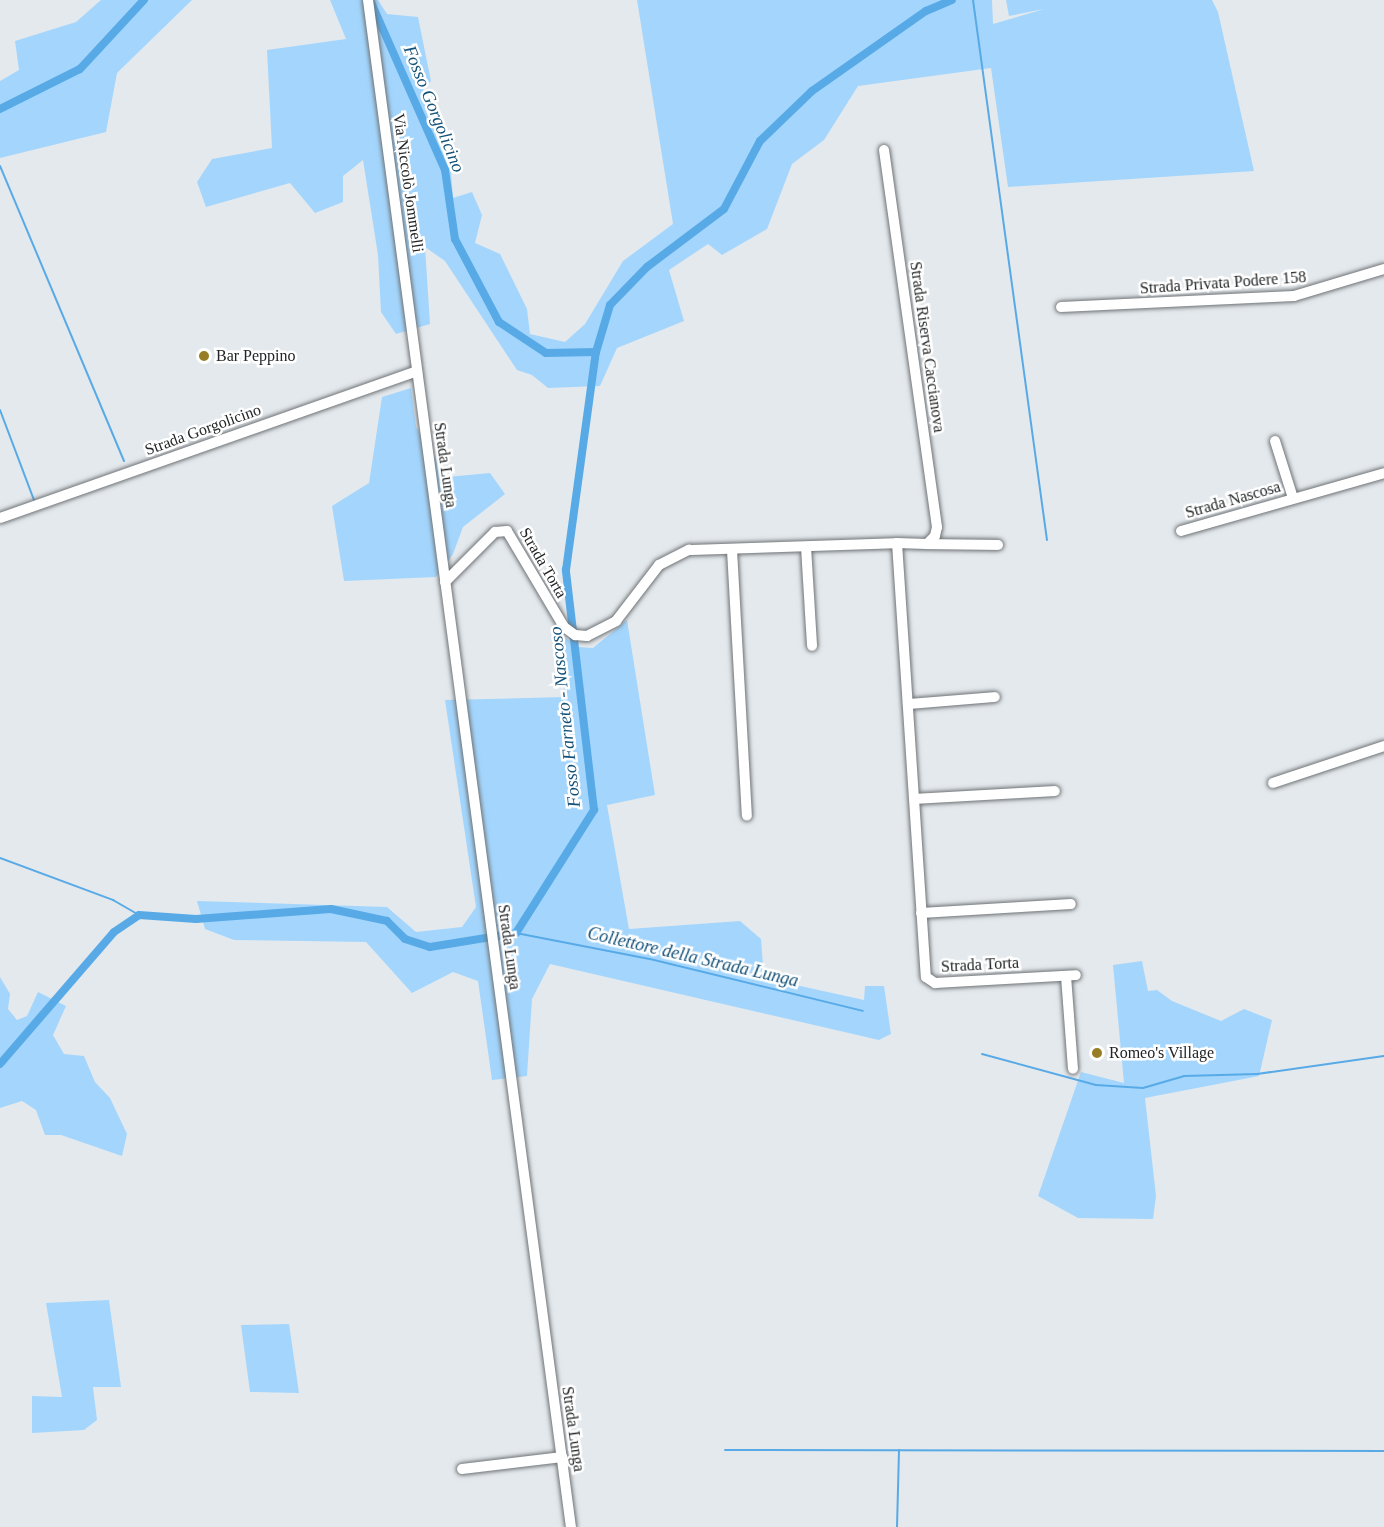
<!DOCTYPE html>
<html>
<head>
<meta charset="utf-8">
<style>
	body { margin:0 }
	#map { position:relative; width:1384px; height:1527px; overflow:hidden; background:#e4e9ed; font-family:Georgia,serif }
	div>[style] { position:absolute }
	.green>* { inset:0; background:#a4d6fd }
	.stream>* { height:2px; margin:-1px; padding:0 1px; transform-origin:1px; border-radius:1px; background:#58aae7 }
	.canal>* { height:8px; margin:-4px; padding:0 4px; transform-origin:4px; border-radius:4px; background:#58aae7 }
	.roads { filter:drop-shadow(0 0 2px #6f7376) drop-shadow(0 0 2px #6f7376) }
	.minor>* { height:10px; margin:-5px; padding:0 5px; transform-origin:5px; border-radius:5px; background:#fff }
	.dots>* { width:16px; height:16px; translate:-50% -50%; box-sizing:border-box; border:3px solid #fff; border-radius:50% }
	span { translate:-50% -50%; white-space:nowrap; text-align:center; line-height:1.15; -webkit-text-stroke:5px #fff; paint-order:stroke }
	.street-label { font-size:16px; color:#222425 }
	.poi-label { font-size:16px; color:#222425 }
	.left { translate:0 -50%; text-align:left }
	.water-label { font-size:18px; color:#135179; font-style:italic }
</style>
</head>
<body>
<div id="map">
	<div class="green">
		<i style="clip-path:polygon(101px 0,192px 0,117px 73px,106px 132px,0 158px,0 81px,19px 70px,15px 41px,76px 22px)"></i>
		<i style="clip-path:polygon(330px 0,378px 0,387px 14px,418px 17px,431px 81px,423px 90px,449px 148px,453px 198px,472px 192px,482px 215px,475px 243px,500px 254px,527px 309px,530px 334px,565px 342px,585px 324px,623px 261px,673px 224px,637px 0,992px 0,993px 24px,1044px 9px,1009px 16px,1006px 0,1212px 0,1218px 12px,1254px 171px,1008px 187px,991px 68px,858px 86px,824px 140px,792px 164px,767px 229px,722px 255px,708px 244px,669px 270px,684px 321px,617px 348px,600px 386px,548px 388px,532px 375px,517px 370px,445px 261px,425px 247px,430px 324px,396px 334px,381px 312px,378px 255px,363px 160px,343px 176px,343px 202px,315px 213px,290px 183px,206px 207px,197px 182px,212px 159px,272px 148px,267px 50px,346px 39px)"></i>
		<i style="clip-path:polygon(411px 388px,416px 427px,447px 477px,490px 473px,505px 494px,463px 527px,453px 554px,436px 577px,344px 581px,332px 506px,369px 483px,382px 397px)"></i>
		<i style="clip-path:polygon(627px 620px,655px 795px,607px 805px,629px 929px,740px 921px,761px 939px,764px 978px,864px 1000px,865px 986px,884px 986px,891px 1034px,879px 1040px,550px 964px,532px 999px,527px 1076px,492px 1080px,478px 981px,453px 972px,412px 993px,366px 942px,234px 940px,205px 929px,197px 901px,387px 907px,416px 932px,462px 927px,476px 907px,445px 700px,565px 697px,560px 646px,564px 637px,578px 647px,593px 648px)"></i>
		<i style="clip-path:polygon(1142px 961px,1148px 991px,1157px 990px,1172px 1001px,1221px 1021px,1244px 1009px,1272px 1020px,1259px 1076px,1145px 1098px,1156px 1196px,1153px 1219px,1078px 1218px,1038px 1196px,1081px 1072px,1124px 1083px,1113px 965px)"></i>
		<i style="clip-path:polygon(0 977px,10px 994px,8px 1009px,17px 1020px,27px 1016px,38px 992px,66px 1006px,53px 1035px,64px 1054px,84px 1056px,95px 1082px,110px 1098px,127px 1134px,122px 1156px,61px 1135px,45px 1135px,36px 1110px,22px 1101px,0 1108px)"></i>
		<i style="clip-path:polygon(109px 1300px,121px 1387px,93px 1387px,97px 1420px,84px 1430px,32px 1433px,32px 1396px,62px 1397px,46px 1303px)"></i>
		<i style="clip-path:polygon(289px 1324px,299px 1393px,250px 1392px,241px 1325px)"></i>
	</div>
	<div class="stream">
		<i style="left:973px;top:0;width:545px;rotate:82.2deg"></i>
		<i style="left:0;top:166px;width:320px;rotate:67.2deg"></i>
		<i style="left:0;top:410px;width:96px;rotate:69.3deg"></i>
		<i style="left:0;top:858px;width:121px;rotate:20.4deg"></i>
		<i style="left:113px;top:900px;width:30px;rotate:30deg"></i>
		<i style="left:516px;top:933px;width:136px;rotate:11deg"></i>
		<i style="left:650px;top:959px;width:219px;rotate:13.7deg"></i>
		<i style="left:982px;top:1054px;width:118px;rotate:15.2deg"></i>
		<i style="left:1096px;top:1085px;width:47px;rotate:3.7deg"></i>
		<i style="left:1143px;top:1088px;width:43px;rotate:-16.3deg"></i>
		<i style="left:1184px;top:1076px;width:73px;rotate:-1.6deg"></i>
		<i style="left:1257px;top:1074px;width:128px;rotate:-8.1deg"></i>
		<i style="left:725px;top:1450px;width:659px;rotate:0.09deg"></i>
		<i style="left:897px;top:1527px;width:77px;rotate:-88.5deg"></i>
	</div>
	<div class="canal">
		<i style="left:370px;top:0;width:186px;rotate:66.2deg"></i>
		<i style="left:445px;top:170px;width:70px;rotate:81.8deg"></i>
		<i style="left:455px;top:239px;width:94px;rotate:62.1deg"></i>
		<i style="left:499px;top:322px;width:56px;rotate:33.4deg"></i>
		<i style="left:546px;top:353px;width:50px;rotate:-1.1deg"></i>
		<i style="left:596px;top:352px;width:49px;rotate:-73.4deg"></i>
		<i style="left:610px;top:305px;width:53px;rotate:-45.8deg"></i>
		<i style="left:647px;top:267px;width:96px;rotate:-37deg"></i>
		<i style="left:724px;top:209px;width:77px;rotate:-62.1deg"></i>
		<i style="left:760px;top:141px;width:72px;rotate:-43.9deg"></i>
		<i style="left:812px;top:91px;width:139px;rotate:-35.1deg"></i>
		<i style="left:926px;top:11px;width:28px;rotate:-23deg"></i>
		<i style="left:0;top:109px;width:89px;rotate:-26.6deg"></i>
		<i style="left:80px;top:69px;width:94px;rotate:-47.2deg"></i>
		<i style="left:0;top:1064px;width:174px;rotate:-49.2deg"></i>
		<i style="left:114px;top:932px;width:30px;rotate:-34deg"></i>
		<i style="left:139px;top:915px;width:57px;rotate:4deg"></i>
		<i style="left:196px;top:919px;width:135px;rotate:-4.2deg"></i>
		<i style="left:331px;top:909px;width:57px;rotate:12.1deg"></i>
		<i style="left:387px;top:921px;width:25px;rotate:45deg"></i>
		<i style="left:405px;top:939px;width:26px;rotate:18deg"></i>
		<i style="left:430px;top:947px;width:87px;rotate:-9.2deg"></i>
		<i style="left:516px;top:933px;width:146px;rotate:-57.6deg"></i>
		<i style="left:594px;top:810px;width:242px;rotate:-96.7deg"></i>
		<i style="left:566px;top:570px;width:220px;rotate:-82.2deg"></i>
	</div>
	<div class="roads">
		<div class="minor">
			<i style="left:368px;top:0;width:1540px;rotate:82.43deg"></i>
			<i style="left:884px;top:150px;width:381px;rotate:82deg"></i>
			<i style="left:937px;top:527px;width:9px;rotate:103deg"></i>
			<i style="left:935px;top:536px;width:11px;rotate:135deg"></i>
			<i style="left:927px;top:544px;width:30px;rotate:-178deg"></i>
			<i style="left:1061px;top:307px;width:233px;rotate:-2.7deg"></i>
			<i style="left:1294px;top:296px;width:94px;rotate:-16.7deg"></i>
			<i style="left:1275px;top:441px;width:60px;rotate:72.5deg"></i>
			<i style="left:0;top:518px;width:442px;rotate:-19.4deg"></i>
			<i style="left:1181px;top:531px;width:211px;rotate:-15.9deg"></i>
			<i style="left:927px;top:544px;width:71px;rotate:0.8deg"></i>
			<i style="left:806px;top:547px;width:99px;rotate:86.5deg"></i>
			<i style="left:732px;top:550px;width:266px;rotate:86.8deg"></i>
			<i style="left:445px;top:582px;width:71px;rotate:-45deg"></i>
			<i style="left:495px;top:532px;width:12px;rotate:-5deg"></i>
			<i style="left:507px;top:531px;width:112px;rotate:59.3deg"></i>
			<i style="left:564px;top:627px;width:14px;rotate:36deg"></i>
			<i style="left:575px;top:635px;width:12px;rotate:5deg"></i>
			<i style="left:587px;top:636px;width:33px;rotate:-27deg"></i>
			<i style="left:616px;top:621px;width:71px;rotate:-52.5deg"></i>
			<i style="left:659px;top:565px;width:34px;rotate:-27deg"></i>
			<i style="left:689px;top:550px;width:208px;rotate:-1.9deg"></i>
			<i style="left:897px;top:543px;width:435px;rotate:86.2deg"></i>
			<i style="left:926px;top:977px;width:11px;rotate:34deg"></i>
			<i style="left:935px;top:983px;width:141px;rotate:-3.2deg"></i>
			<i style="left:908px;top:704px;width:87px;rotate:-4.6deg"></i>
			<i style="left:1273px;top:783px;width:117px;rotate:-18.4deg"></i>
			<i style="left:914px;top:799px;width:141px;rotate:-3.2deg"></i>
			<i style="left:921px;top:913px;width:150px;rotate:-3.4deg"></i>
			<i style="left:1066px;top:976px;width:93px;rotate:85.7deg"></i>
			<i style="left:462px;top:1469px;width:101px;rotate:-6.8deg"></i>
		</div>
	</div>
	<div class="dots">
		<i style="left:204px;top:356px;background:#977d25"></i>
		<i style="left:1097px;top:1053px;background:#977d25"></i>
	</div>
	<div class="street-label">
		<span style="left:408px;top:183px;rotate:82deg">Via Niccolò Jommelli</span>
		<span style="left:1223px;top:283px;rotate:-4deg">Strada Privata Podere 158</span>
		<span style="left:927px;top:347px;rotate:82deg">Strada Riserva Caccianova</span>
		<span style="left:203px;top:430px;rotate:-20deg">Strada Gorgolicino</span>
		<span style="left:445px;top:465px;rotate:82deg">Strada Lunga</span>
		<span style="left:1233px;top:500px;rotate:-16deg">Strada Nascosa</span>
		<span style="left:543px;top:563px;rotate:60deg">Strada Torta</span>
		<span style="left:509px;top:947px;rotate:82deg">Strada Lunga</span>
		<span style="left:980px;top:965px;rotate:-3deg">Strada Torta</span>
		<span style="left:573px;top:1429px;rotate:82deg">Strada Lunga</span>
	</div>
	<div class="poi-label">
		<span class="left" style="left:216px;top:356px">Bar Peppino</span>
		<span class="left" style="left:1109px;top:1053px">Romeo's Village</span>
	</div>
	<div class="water-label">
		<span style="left:434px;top:109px;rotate:68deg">Fosso Gorgolicino</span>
		<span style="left:565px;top:717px;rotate:-96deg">Fosso Farneto - Nascoso</span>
		<span style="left:693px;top:957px;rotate:13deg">Collettore della Strada Lunga</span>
	</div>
</div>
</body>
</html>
